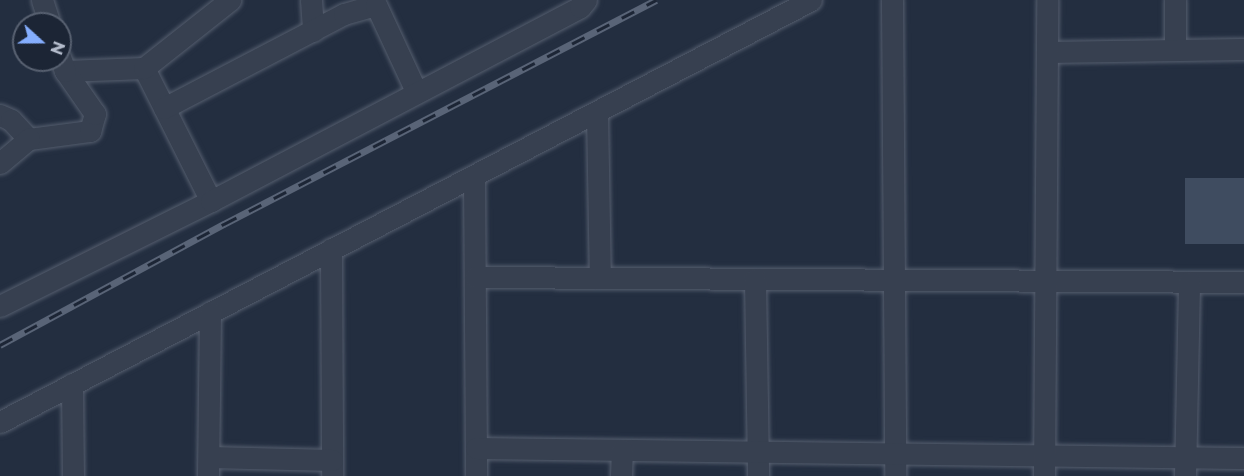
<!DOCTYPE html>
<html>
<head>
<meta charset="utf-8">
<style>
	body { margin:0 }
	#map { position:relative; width:1244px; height:476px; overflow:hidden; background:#232e40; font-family:Montserrat,sans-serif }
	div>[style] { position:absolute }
	.building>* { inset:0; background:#3f4c60; transform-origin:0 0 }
	.roads { filter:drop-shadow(0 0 2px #555e6e) drop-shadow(0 0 2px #555e6e) }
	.street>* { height:21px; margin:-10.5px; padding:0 10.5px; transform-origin:10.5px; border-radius:10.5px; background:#374050 }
	.rail>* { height:7px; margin-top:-3.5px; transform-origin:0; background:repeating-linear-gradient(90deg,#1c2535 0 14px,#596477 0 28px); box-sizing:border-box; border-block:2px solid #596477 }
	span { translate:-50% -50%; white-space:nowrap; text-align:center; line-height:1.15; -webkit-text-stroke:5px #1c2535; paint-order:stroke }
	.north { position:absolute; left:12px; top:12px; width:60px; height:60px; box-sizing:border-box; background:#1c2535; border:2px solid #586171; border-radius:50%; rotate:111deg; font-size:16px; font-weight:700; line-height:24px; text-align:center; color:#b3bbcb }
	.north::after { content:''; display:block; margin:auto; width:21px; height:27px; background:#85aefe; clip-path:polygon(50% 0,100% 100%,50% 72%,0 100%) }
</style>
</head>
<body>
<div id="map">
	<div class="building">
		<i style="left:1244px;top:178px;width:66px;height:59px;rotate:90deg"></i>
	</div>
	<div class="roads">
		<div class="street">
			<i style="left:42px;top:0;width:25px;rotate:72deg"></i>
			<i style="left:311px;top:0;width:31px;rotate:86deg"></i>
			<i style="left:892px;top:0;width:476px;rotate:89.6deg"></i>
			<i style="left:1175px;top:0;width:50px;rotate:90deg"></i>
			<i style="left:1047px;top:52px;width:197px;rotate:-0.9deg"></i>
			<i style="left:144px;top:68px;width:149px;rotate:63.3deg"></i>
			<i style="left:65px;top:71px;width:79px;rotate:-2.2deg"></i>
			<i style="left:144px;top:68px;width:110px;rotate:-38.3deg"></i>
			<i style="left:164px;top:108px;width:203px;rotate:-27.6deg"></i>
			<i style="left:344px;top:14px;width:33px;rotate:-16deg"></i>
			<i style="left:376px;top:5px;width:95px;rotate:65.1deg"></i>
			<i style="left:597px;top:113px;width:165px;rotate:89deg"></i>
			<i style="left:0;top:115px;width:12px;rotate:24deg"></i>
			<i style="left:11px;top:120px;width:26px;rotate:47deg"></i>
			<i style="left:29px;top:139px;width:62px;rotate:-7.5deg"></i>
			<i style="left:90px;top:131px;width:18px;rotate:-74deg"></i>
			<i style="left:95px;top:114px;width:52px;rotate:-124.9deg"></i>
			<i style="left:65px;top:71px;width:15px;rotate:-110deg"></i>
			<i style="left:0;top:163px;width:38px;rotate:-40deg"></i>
			<i style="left:474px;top:176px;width:300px;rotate:89.6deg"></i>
			<i style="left:331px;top:249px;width:227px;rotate:89.7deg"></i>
			<i style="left:475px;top:277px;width:769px;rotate:0.37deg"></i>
			<i style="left:755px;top:279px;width:197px;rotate:89.1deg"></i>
			<i style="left:0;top:306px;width:236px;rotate:-26.5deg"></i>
			<i style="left:211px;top:201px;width:417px;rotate:-27.7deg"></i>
			<i style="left:580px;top:7px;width:9px;rotate:-49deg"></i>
			<i style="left:72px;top:384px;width:92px;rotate:89.4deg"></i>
			<i style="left:0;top:422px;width:914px;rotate:-27.49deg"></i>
			<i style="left:476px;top:448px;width:768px;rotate:0.75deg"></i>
			<i style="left:209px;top:457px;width:123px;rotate:1.4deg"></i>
			<i style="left:208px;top:476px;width:164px;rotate:-89.3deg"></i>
			<i style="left:621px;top:476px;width:26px;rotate:-88deg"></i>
			<i style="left:1044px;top:476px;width:476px;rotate:-89.6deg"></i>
			<i style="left:1185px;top:476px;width:194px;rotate:-88.8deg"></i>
		</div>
	</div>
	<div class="rail">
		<i style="left:0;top:345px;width:255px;rotate:-28.4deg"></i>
		<i style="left:224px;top:224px;width:487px;rotate:-27.4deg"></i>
	</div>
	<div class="north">N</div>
</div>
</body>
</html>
